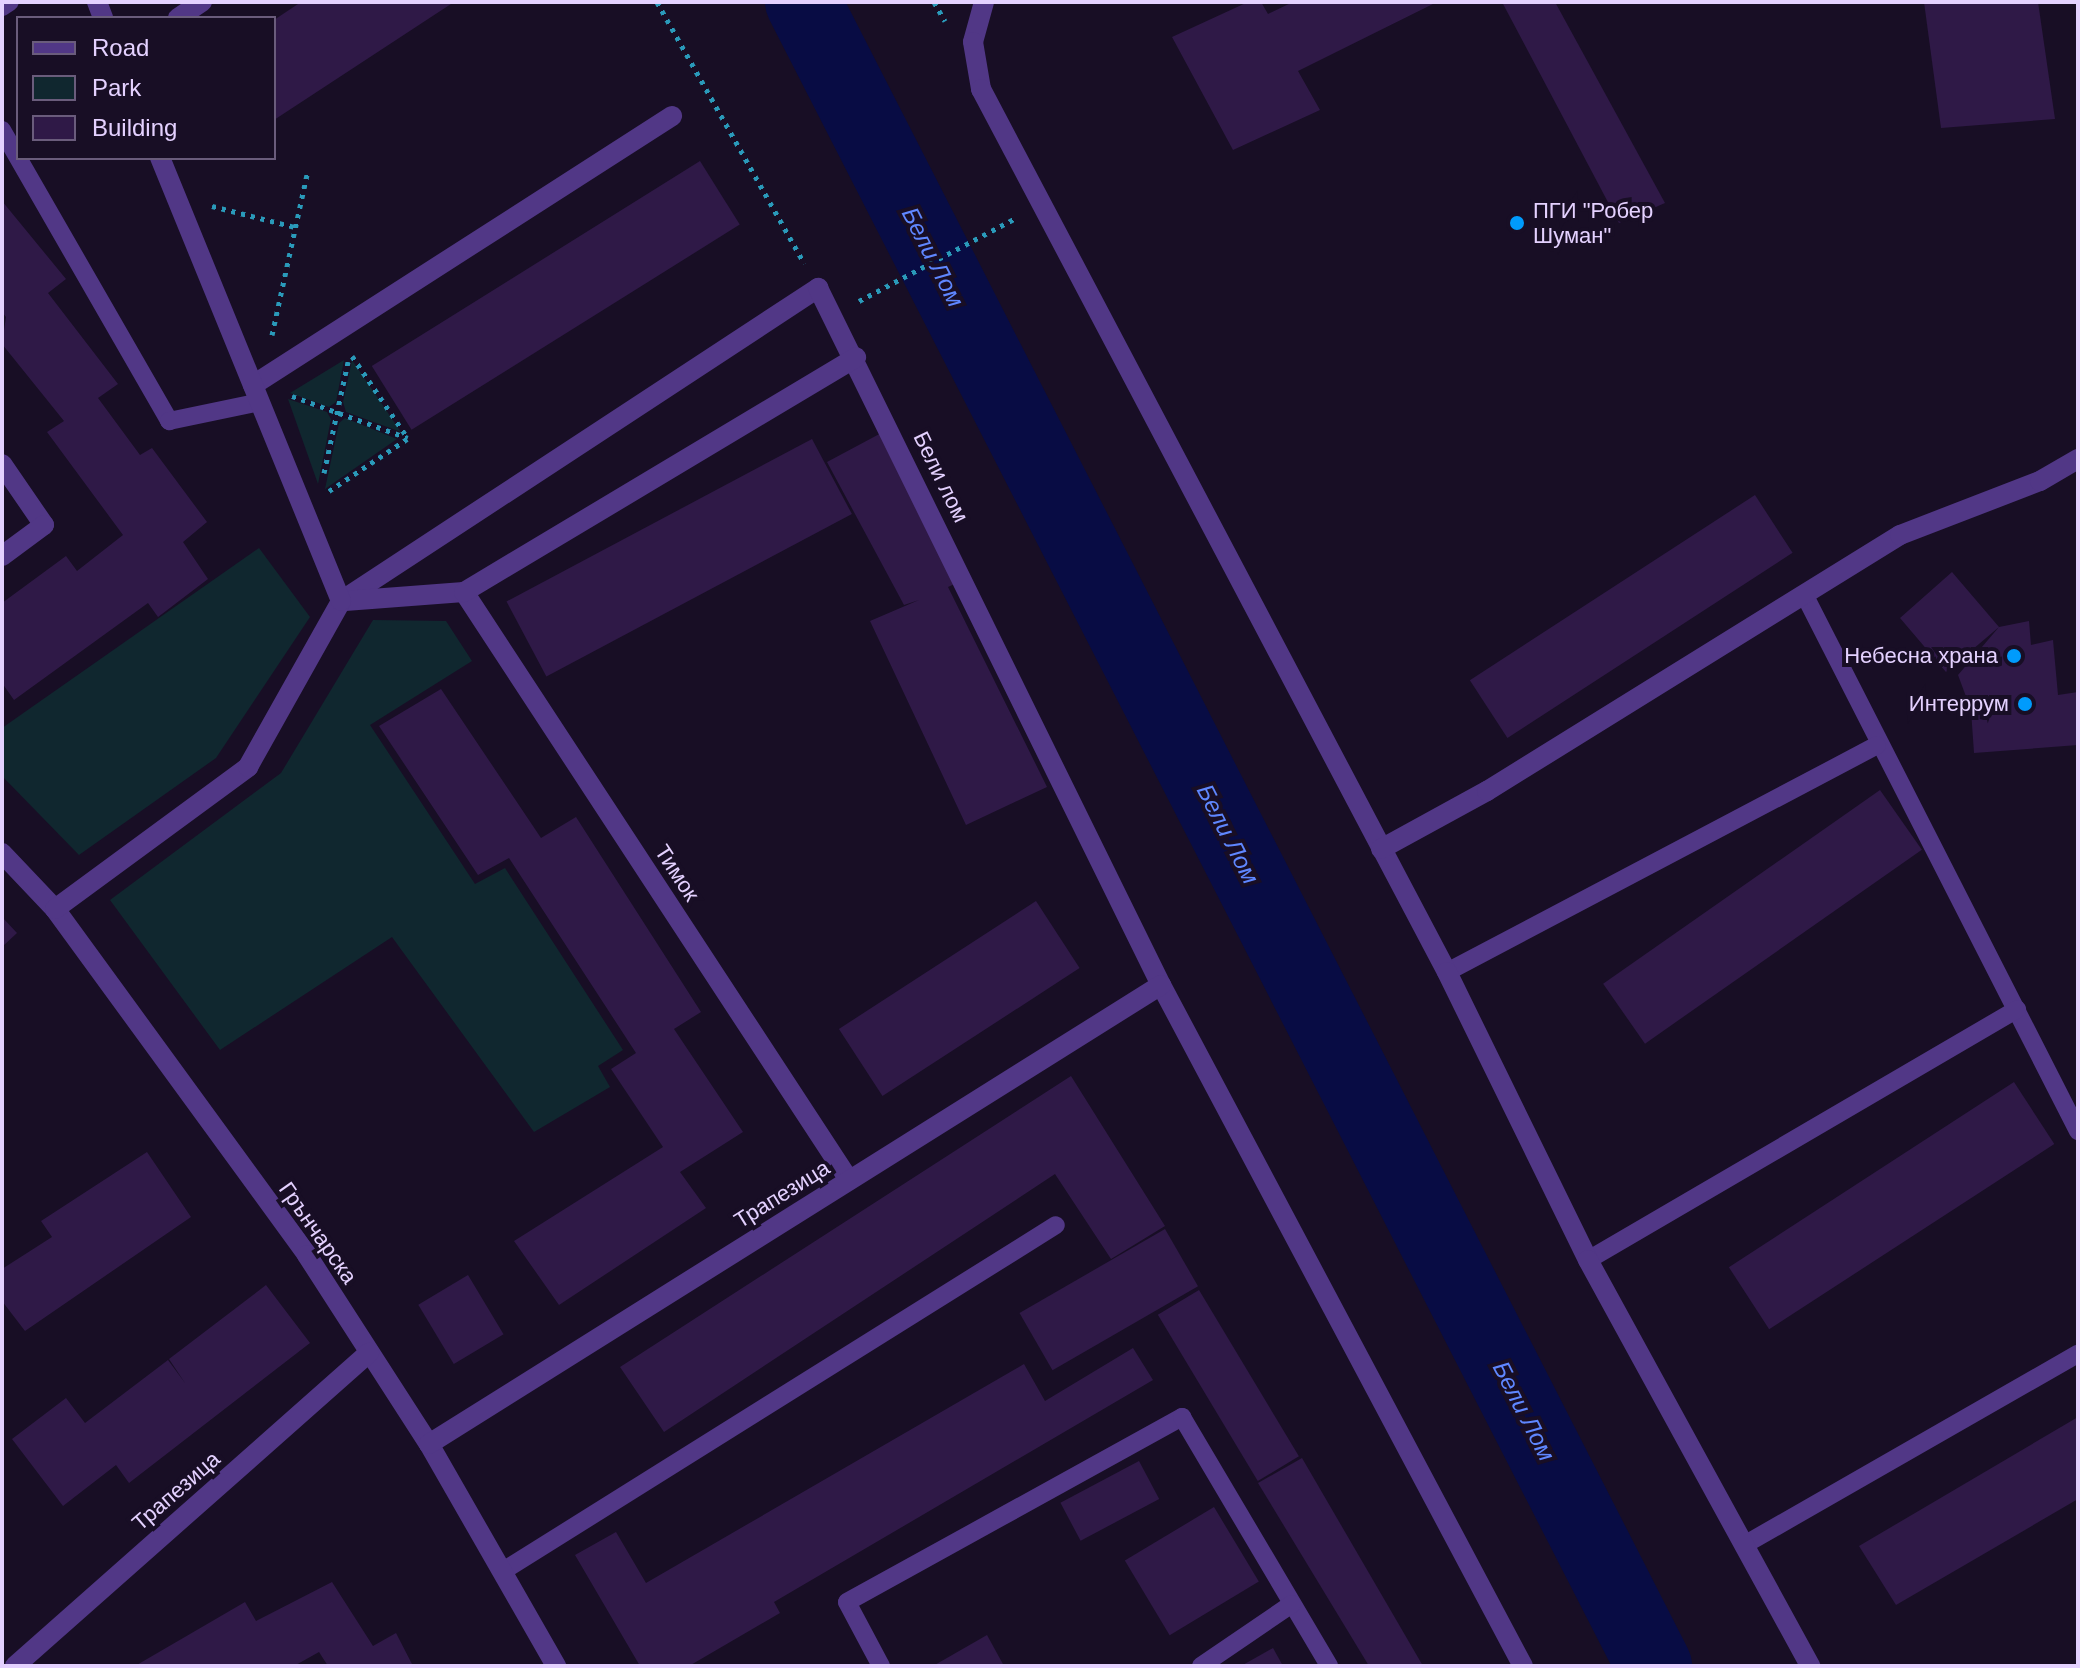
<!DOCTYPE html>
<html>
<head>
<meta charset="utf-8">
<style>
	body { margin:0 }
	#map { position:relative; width:2080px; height:1668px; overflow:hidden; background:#180e25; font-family:Arial,sans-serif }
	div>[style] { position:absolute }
	.green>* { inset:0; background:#10272f }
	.river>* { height:76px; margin:-38px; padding:0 38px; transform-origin:38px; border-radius:38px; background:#080c44 }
	.building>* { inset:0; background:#2f1947; transform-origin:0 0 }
	.path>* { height:5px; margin-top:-2.5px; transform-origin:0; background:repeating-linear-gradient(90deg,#2a9aba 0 4px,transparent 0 10px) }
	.lane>* { height:18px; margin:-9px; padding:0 9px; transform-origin:9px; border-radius:9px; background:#513786 }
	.street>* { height:20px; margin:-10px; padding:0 10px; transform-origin:10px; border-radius:10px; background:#513786 }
	.dots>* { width:22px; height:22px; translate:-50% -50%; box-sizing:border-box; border:4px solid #180e25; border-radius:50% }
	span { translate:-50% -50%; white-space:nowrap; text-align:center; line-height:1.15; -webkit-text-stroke:8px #180e25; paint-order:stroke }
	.poi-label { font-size:22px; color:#e4d1ff }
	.left { translate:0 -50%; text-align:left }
	.right { translate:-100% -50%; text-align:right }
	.street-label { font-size:22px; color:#e4d1ff }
	.water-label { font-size:24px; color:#5f87ff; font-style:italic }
	.frame { position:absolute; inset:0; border:4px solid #e4d1ff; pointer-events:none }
	.legend { position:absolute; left:16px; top:16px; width:260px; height:144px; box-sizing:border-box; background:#180e25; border:2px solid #6a5c7c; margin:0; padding:10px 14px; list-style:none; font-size:24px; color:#e4d1ff }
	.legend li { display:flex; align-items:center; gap:16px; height:40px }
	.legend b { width:40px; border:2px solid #6a5c7c }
</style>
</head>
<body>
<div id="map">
	<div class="green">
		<i style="clip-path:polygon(344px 360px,336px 402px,329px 407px,290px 393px)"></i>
		<i style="clip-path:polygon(352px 360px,401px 432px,346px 412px,343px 402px)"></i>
		<i style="clip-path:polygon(288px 399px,327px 412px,331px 419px,318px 484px)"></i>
		<i style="clip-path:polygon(345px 418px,397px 439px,325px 489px,339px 423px)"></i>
		<i style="clip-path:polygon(259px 548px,310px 617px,216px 758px,79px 855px,2px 776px,2px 728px)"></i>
		<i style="clip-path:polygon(373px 620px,446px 621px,472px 661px,370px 725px,475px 884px,505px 868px,623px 1050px,598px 1066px,610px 1087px,534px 1132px,392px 937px,220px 1050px,110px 900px,281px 773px)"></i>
	</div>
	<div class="river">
		<i style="left:803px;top:2px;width:1869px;rotate:62.91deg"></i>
	</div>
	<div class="building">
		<i style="clip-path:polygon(301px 2px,454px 2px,274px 120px,274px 20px)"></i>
		<i style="clip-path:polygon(1248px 2px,1261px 2px,1268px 14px,1293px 2px,1437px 2px,1298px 71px,1320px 110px,1233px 150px,1172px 37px)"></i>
		<i style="clip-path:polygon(1502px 2px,1555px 2px,1665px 203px,1619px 223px)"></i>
		<i style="clip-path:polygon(1924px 2px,2038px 2px,2055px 119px,1941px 128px)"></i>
		<i style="left:700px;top:161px;width:75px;height:387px;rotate:58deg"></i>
		<i style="clip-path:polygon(2px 201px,66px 279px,48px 293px,118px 384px,98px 398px,140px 455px,152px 448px,207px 522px,183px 542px,208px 579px,158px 617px,148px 603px,14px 700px,2px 683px,2px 603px,66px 556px,77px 571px,123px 535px,47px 432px,64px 421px,2px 344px,6px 317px,2px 312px)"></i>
		<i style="clip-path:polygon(885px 431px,961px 581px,948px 587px,1047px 787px,966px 825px,870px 621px,919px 600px,904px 605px,827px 462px)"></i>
		<i style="left:812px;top:439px;width:85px;height:346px;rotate:62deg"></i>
		<i style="left:1755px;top:495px;width:69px;height:340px;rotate:57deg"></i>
		<i style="clip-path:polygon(1952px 572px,1999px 627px,2029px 621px,2031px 645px,2053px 640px,2058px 695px,2078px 692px,2078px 745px,1974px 753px,1971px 710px,1958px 675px,1999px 627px,1946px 672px,1900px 618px)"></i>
		<i style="clip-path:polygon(441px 689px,541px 838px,576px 817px,701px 1012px,674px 1029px,743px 1132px,680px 1172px,706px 1208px,559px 1305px,514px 1241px,663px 1147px,611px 1069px,636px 1053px,509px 858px,478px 875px,379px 726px)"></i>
		<i style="left:1880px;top:790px;width:73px;height:338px;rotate:55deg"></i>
		<i style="left:1036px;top:901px;width:80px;height:235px;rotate:57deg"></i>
		<i style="clip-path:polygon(2px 917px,17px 933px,2px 947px)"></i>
		<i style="clip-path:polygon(1071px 1076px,1165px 1226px,1111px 1259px,1055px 1174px,664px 1432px,620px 1367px)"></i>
		<i style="left:2014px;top:1082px;width:74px;height:340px;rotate:57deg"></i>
		<i style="clip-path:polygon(147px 1152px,191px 1217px,25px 1331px,2px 1301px,2px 1269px,52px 1237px,41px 1221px)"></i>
		<i style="left:1165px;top:1229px;width:66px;height:168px;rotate:60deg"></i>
		<i style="left:468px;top:1275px;width:69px;height:58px;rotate:59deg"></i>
		<i style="clip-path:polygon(266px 1285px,310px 1343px,129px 1483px,116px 1465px,63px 1506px,12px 1439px,66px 1398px,85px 1423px,168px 1360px,185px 1383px,169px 1359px)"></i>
		<i style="left:1199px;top:1290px;width:194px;height:48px;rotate:59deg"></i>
		<i style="clip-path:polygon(1133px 1348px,1153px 1380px,774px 1602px,780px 1613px,689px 1666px,640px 1666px,575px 1555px,616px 1532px,646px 1583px,1024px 1364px,1045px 1401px)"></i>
		<i style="clip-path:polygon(2078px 1417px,2078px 1499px,1896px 1605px,1859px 1546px)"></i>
		<i style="clip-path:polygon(1302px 1458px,1423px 1666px,1369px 1666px,1258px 1483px)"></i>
		<i style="left:1139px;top:1461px;width:43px;height:89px;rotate:62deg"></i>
		<i style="left:1214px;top:1507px;width:87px;height:104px;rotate:59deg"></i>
		<i style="clip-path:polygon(332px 1582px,373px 1646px,396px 1633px,413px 1666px,328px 1666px,319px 1652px,294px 1666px,135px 1666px,245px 1602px,256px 1621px)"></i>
		<i style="clip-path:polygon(987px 1635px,1004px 1666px,933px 1666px)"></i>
		<i style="clip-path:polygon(1273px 1648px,1283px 1666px,1241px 1666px)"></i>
	</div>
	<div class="path">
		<i style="left:657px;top:2px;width:300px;rotate:60.6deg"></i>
		<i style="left:934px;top:2px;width:22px;rotate:60deg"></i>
		<i style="left:212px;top:206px;width:86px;rotate:14.2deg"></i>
		<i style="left:859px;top:301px;width:178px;rotate:-27.9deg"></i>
		<i style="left:272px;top:335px;width:169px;rotate:-77.7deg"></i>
		<i style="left:352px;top:356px;width:98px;rotate:55.8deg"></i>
		<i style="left:292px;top:396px;width:123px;rotate:19.9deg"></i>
		<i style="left:324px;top:473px;width:114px;rotate:-77.8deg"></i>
		<i style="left:329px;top:491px;width:94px;rotate:-33.7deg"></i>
	</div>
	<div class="lane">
		<i style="left:2px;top:7px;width:9px;rotate:-32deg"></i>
		<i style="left:2px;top:130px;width:336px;rotate:60.1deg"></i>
		<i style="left:169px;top:421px;width:93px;rotate:-11.8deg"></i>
		<i style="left:1804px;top:594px;width:603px;rotate:62.97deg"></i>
		<i style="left:1447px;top:972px;width:486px;rotate:-27.8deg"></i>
		<i style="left:1588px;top:1260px;width:497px;rotate:-30.3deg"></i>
		<i style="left:1744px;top:1545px;width:385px;rotate:-29.8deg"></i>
		<i style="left:503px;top:1571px;width:652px;rotate:-32.03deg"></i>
		<i style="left:881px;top:1666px;width:72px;rotate:-118deg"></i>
		<i style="left:847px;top:1602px;width:383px;rotate:-28.9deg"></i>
		<i style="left:1182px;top:1417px;width:289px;rotate:59.4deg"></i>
		<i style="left:1201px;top:1666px;width:110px;rotate:-34.3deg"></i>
	</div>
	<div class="street">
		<i style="left:97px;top:2px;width:17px;rotate:69deg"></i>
		<i style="left:984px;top:2px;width:41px;rotate:105.4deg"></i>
		<i style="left:973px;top:42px;width:48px;rotate:80.3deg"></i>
		<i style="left:981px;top:89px;width:998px;rotate:62.18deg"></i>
		<i style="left:1447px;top:972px;width:321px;rotate:63.9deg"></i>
		<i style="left:1588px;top:1260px;width:463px;rotate:61.3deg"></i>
		<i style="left:178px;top:18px;width:29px;rotate:-34deg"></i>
		<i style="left:253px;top:385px;width:498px;rotate:-32.7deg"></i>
		<i style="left:2px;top:464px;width:74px;rotate:55.5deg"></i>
		<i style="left:44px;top:525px;width:52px;rotate:143.6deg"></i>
		<i style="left:464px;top:592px;width:703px;rotate:56.78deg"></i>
		<i style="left:341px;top:601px;width:571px;rotate:-33.27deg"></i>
		<i style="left:818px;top:288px;width:777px;rotate:63.8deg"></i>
		<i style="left:1161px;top:985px;width:771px;rotate:62.01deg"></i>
		<i style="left:345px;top:601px;width:119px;rotate:-4.3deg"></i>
		<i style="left:464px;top:592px;width:457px;rotate:-30.9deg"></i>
		<i style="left:1381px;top:849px;width:121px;rotate:-28.7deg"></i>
		<i style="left:1487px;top:791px;width:486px;rotate:-31.8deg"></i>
		<i style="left:1900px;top:535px;width:150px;rotate:-21.1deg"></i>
		<i style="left:2040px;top:481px;width:44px;rotate:-30.1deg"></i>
		<i style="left:2px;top:853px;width:77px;rotate:46.6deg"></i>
		<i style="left:55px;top:909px;width:428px;rotate:53.9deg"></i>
		<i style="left:307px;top:1255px;width:225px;rotate:57.2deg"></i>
		<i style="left:429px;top:1444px;width:256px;rotate:60.2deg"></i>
		<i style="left:55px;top:909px;width:240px;rotate:-36.3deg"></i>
		<i style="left:248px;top:767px;width:190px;rotate:-60.7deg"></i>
		<i style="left:341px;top:601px;width:479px;rotate:-112.2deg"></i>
		<i style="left:429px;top:1444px;width:864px;rotate:-32.09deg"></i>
		<i style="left:15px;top:1666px;width:473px;rotate:-41.5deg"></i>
	</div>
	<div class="dots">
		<i style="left:1517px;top:223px;background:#009bfc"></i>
		<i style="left:2014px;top:656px;background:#009bfc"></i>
		<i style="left:2025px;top:704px;background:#009bfc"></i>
	</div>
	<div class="poi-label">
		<span class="left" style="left:1533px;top:223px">ПГИ "Робер<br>Шуман"</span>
		<span class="right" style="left:1998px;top:656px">Небесна храна</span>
		<span class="right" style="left:2009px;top:704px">Интеррум</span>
	</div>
	<div class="street-label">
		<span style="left:941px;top:477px;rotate:64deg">Бели лом</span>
		<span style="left:677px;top:873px;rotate:57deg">Тимок</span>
		<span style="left:782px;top:1194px;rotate:-32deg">Трапезица</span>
		<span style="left:318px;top:1233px;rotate:55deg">Грънчарска</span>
		<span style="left:176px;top:1491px;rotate:-41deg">Трапезица</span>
	</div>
	<div class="water-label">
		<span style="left:933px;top:257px;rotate:63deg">Бели Лом</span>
		<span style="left:1228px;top:834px;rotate:63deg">Бели Лом</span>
		<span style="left:1524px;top:1411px;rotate:63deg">Бели Лом</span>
	</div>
	<div class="frame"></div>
	<ul class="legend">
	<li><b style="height:10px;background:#513786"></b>Road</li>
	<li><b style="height:22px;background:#10272f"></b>Park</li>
	<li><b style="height:22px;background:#2f1947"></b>Building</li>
	</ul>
</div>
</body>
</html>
